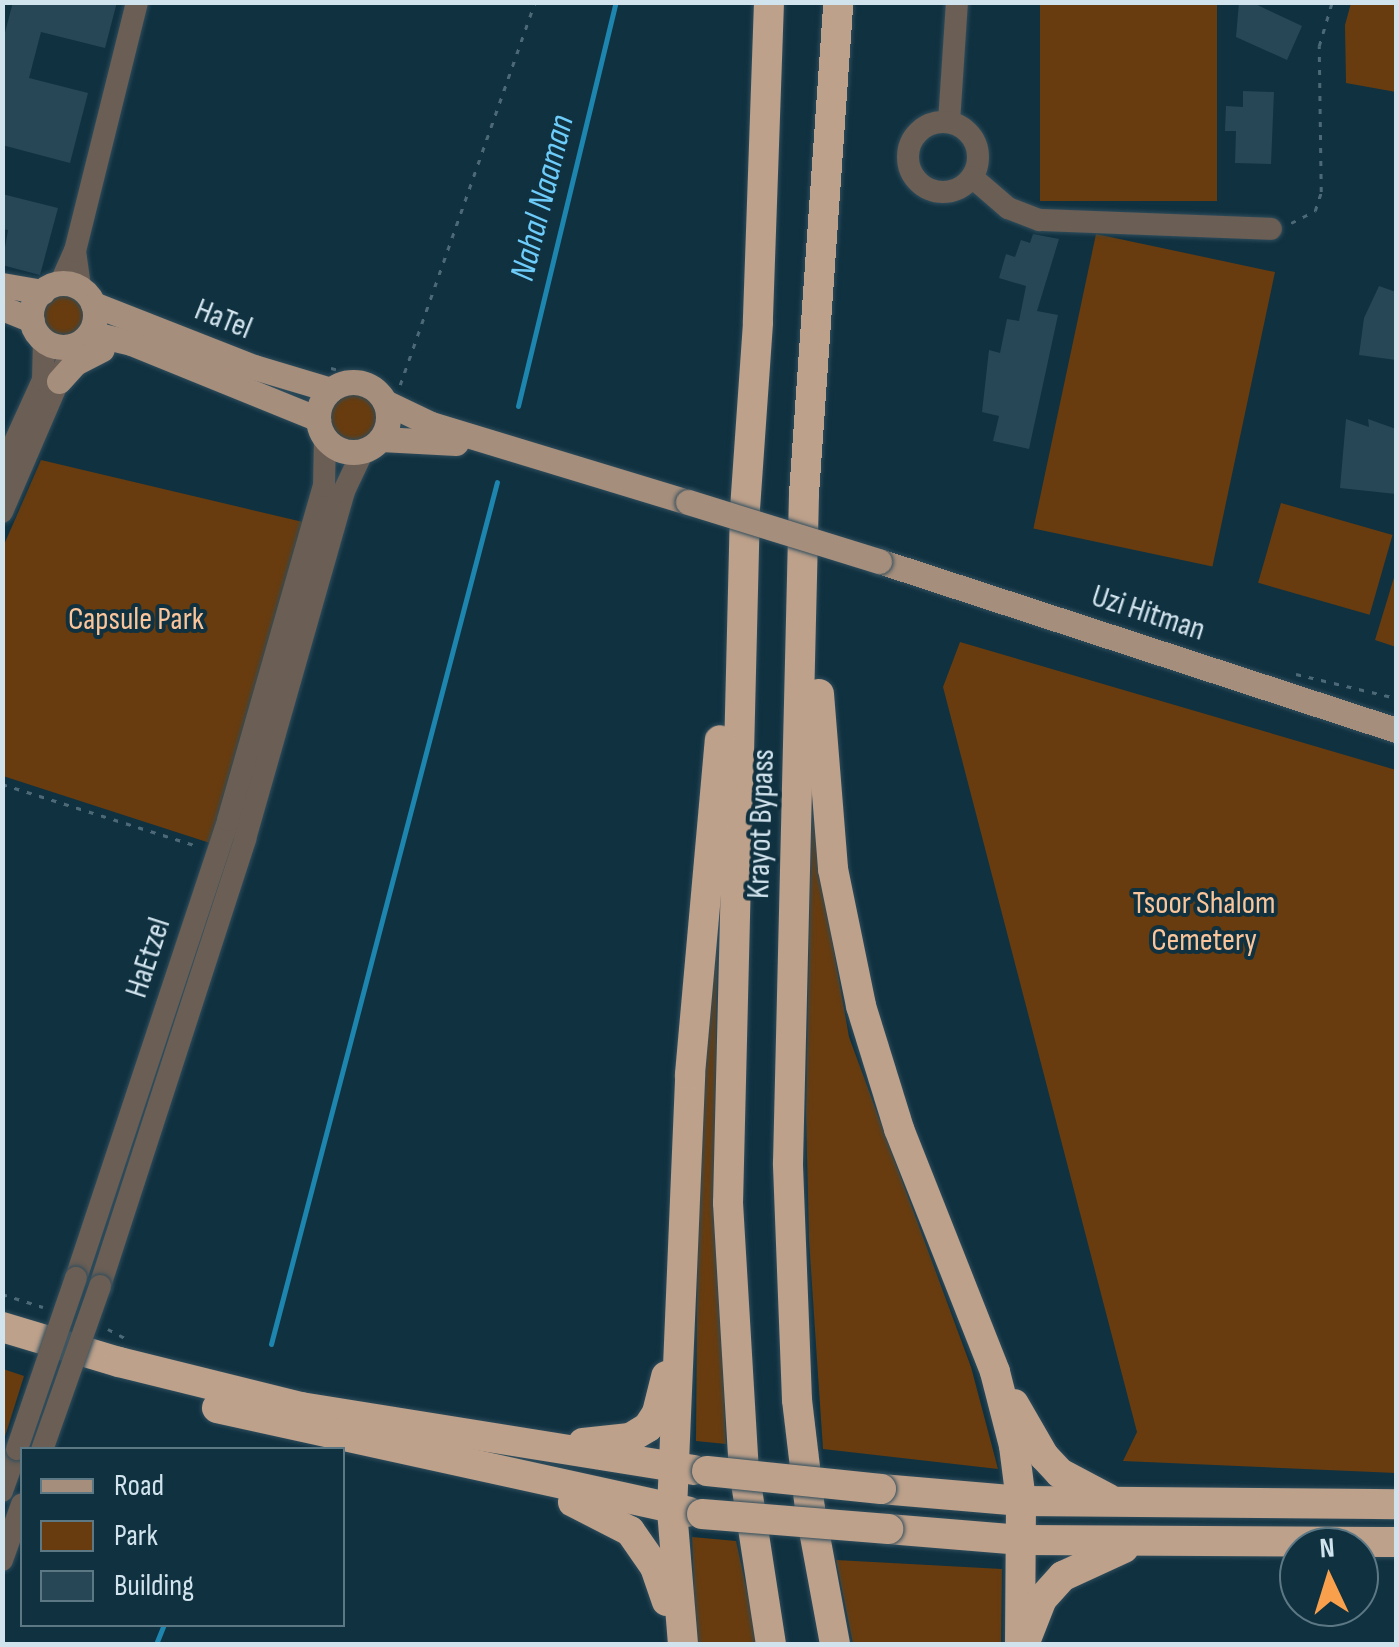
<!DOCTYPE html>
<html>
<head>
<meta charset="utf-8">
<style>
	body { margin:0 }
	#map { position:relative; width:1399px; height:1647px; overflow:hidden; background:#103140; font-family:"Sofia Sans Condensed",sans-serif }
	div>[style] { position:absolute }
	.green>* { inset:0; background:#683c0f; transform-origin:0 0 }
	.round { border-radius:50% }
	.stream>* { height:5px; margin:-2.5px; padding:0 2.5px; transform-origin:2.5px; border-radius:2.5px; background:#1d85ae }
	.building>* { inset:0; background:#274757 }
	.path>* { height:2.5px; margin-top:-1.25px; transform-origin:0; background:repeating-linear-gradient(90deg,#4d6977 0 5px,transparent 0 13px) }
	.roads { filter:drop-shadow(0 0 2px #2f4d5c) drop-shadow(0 0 2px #2f4d5c) }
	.minor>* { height:22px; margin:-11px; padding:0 11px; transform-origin:11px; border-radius:11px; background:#6a5e55 }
	.minor>.ring { margin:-11px; padding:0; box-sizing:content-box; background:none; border:22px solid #6a5e55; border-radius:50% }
	.major>* { height:25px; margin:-12.5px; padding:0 12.5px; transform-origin:12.5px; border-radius:12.5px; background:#a68e7c }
	.major>.ring { margin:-12.5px; padding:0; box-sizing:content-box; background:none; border:25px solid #a68e7c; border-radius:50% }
	.highway>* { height:30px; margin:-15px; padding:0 15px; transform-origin:15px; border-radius:15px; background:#bea18b }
	.bridges { filter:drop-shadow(0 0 2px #2f4d5c) drop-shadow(0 0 2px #2f4d5c) }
	.minor-bridge>* { height:22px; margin:-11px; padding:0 11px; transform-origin:11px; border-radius:11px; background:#6a5e55 }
	.major-bridge>* { height:25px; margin:-12.5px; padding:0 12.5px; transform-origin:12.5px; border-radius:12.5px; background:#a68e7c }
	.highway-bridge>* { height:30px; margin:-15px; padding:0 15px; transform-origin:15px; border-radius:15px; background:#bea18b }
	span { translate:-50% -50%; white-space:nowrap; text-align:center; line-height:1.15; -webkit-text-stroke:8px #103140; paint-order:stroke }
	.street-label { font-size:32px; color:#d1e3ed }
	.park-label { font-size:32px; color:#fac59a }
	.water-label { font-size:35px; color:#6dccf9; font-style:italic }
	.frame { position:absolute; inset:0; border:5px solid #d1e3ed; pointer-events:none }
	.legend { position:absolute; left:20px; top:1447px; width:325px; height:180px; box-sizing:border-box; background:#103140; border:2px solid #5d7885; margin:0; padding:12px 18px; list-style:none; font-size:30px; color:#d1e3ed }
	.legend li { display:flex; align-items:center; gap:20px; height:50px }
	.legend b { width:50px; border:2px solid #5d7885 }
	.north { position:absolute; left:1279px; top:1527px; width:100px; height:100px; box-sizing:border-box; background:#103140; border:2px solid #5d7885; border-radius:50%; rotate:356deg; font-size:28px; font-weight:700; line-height:40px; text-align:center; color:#d1e3ed }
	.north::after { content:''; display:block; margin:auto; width:35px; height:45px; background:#f9a04d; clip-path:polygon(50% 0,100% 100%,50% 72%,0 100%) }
</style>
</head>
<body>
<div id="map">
	<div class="green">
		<i style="left:1040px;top:3px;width:177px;height:198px"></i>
		<i style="clip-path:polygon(1351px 3px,1396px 3px,1396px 92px,1346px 83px,1345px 25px)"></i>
		<i style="left:1096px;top:234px;width:183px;height:301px;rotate:12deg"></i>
		<i class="round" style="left:41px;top:293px;width:44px;height:44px"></i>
		<i class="round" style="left:329px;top:393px;width:50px;height:50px"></i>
		<i style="clip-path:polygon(41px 460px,303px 522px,210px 843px,3px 776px,3px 547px)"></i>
		<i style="left:1281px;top:503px;width:116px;height:83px;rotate:16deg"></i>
		<i style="clip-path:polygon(1396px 571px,1396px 647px,1375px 640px)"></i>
		<i style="clip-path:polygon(960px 642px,1396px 770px,1396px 1473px,1123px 1461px,1137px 1432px,943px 687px)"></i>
		<i style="clip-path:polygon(812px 777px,822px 883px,849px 1037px,971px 1367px,998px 1469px,823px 1449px,809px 1240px,806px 1111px)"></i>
		<i style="clip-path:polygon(718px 881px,715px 1157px,726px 1444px,696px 1441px,698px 1180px,709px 958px)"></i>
		<i style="clip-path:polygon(3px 1369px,24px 1376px,3px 1443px,2px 1369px)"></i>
		<i style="clip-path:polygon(692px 1537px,736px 1541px,759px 1644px,696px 1644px)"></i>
		<i style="clip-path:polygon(836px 1560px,1002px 1569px,1001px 1644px,853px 1644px)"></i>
	</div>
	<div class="stream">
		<i style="left:518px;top:406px;width:416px;rotate:-76.4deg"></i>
		<i style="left:271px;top:1344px;width:891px;rotate:-75.31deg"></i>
		<i style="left:156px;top:1644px;width:22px;rotate:-68deg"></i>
	</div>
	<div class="building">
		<i style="clip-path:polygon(13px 2px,117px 2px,105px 48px,41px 32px,29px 78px,88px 93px,70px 163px,2px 145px,2px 44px)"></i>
		<i style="clip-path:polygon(1239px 2px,1251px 2px,1302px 26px,1287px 60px,1236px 37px)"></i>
		<i style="clip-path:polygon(1243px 91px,1274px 92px,1271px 164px,1235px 163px,1236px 131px,1225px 131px,1226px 106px,1243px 107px)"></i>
		<i style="clip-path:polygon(2px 194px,58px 208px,40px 275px,2px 265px,8px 230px,2px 229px)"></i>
		<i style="clip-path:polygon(1033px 234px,1059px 239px,1037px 311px,1058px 315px,1029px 449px,993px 441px,999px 416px,982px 412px,989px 350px,1000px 353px,1007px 319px,1019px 321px,1026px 286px,999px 278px,1006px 254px,1015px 257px,1021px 240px,1030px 243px)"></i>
		<i style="clip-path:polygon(1379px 286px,1396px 292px,1396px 360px,1359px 355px,1364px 318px)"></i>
		<i style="clip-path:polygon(1346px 419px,1369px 427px,1368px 419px,1396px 429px,1396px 494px,1340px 488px)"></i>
	</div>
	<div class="path">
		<i style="left:1291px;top:223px;width:27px;rotate:-27deg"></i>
		<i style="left:1315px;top:211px;width:20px;rotate:-72deg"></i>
		<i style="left:1321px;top:192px;width:146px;rotate:-90.8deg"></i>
		<i style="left:1319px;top:46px;width:46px;rotate:-73.5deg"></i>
		<i style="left:331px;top:368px;width:52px;rotate:14.6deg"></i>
		<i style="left:400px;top:385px;width:406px;rotate:-70.6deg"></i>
		<i style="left:1296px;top:674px;width:103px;rotate:13.5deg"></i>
		<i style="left:2px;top:784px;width:205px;rotate:17.6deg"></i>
		<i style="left:2px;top:1294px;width:43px;rotate:17.6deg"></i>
		<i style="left:108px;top:1329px;width:21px;rotate:28deg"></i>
	</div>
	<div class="roads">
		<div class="minor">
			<i style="left:949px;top:122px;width:120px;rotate:-86.2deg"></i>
			<i class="ring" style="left:908px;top:122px;width:48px;height:48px"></i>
			<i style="left:972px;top:177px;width:48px;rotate:40.7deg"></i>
			<i style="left:1008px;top:208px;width:34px;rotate:21deg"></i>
			<i style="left:1040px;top:220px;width:231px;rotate:2.2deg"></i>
			<i style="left:75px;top:251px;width:37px;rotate:82deg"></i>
			<i style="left:60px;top:284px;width:36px;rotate:-66deg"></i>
			<i style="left:75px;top:251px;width:257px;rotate:-76deg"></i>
			<i style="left:2px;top:470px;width:99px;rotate:-65.5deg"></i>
			<i style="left:43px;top:380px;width:40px;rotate:-88.6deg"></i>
			<i style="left:2px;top:512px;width:182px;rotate:-66.7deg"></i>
			<i style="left:76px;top:1278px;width:483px;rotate:-71.6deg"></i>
			<i style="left:228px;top:820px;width:348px;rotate:-74deg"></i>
			<i style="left:324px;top:486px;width:48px;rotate:-88.8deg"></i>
			<i style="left:100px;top:1286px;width:470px;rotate:-72deg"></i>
			<i style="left:245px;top:839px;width:362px;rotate:-74.1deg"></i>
			<i style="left:344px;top:491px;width:44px;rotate:-64.6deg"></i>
			<i style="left:2px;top:1491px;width:45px;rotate:-70.3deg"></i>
			<i style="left:2px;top:1560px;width:59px;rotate:-70.3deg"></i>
		</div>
		<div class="major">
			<i class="ring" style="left:31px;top:283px;width:39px;height:39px"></i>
			<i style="left:2px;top:285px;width:41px;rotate:9.9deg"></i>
			<i style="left:93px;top:304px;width:173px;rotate:21.4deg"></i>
			<i style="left:254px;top:367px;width:80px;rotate:16.6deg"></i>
			<i style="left:2px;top:308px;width:32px;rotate:22deg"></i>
			<i style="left:90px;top:333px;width:42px;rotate:13.7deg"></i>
			<i style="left:131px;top:343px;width:202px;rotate:22.1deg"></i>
			<i style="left:59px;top:381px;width:24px;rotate:-48deg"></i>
			<i style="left:75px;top:363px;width:30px;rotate:-27deg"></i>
			<i class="ring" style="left:318px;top:382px;width:45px;height:45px"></i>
			<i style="left:385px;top:402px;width:51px;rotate:25.6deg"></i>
			<i style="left:431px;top:424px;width:269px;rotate:16.9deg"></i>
			<i style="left:381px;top:439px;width:75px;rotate:3.1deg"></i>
			<i style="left:879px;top:561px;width:544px;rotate:18.1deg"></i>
		</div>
		<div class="highway">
			<i style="left:769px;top:2px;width:321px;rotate:92deg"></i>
			<i style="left:758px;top:323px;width:185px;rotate:94deg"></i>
			<i style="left:745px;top:508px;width:695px;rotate:91.4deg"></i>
			<i style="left:728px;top:1203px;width:267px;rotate:86.6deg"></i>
			<i style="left:744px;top:1470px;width:176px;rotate:81.2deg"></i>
			<i style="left:819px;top:694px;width:176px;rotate:85.4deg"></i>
			<i style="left:833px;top:869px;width:140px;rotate:78.4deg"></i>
			<i style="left:861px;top:1006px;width:129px;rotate:72.8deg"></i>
			<i style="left:899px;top:1129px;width:261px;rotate:68.4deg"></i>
			<i style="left:995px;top:1372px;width:76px;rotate:75.6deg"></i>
			<i style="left:1014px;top:1446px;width:55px;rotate:82.7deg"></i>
			<i style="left:1021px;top:1501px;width:143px;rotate:90.4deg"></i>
			<i style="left:2px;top:1327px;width:122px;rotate:16.7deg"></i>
			<i style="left:119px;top:1362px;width:187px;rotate:13.9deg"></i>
			<i style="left:301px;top:1407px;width:398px;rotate:9.1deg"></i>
			<i style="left:1014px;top:1404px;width:60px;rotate:60deg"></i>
			<i style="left:1044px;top:1456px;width:23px;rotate:47deg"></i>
			<i style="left:1060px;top:1473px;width:55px;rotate:28deg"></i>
			<i style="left:217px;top:1408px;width:483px;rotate:12.4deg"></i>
			<i style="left:583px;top:1443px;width:47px;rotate:-6.1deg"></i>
			<i style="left:630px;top:1438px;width:21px;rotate:-31deg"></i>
			<i style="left:648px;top:1427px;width:17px;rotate:-57deg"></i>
			<i style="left:657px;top:1413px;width:38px;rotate:-76deg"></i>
			<i style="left:881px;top:1489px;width:141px;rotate:4.9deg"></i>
			<i style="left:1021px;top:1501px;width:375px;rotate:0.5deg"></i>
			<i style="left:573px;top:1502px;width:64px;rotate:27deg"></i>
			<i style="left:630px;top:1531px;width:44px;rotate:55.2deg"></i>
			<i style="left:655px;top:1567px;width:36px;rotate:71deg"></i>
			<i style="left:888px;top:1529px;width:134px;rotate:4.7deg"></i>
			<i style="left:1022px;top:1540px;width:374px;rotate:0.3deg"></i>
			<i style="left:1027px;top:1637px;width:41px;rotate:-68.5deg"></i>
			<i style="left:1042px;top:1599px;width:31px;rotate:-48deg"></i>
			<i style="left:1063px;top:1576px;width:67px;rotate:-24.7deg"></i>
			<i style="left:683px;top:1644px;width:134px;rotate:-94.7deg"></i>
			<i style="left:672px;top:1510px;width:436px;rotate:-87.6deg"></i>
			<i style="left:690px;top:1074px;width:335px;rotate:-84.9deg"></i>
			<i style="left:835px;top:1644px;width:137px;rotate:-100.5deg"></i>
			<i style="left:810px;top:1509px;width:110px;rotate:-96.8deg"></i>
			<i style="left:797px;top:1400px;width:237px;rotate:-92.2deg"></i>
			<i style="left:788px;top:1163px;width:669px;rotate:-88.63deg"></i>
			<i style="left:804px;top:494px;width:493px;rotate:-86deg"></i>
		</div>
	</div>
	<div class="bridges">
		<div class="minor-bridge">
			<i style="left:17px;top:1449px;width:181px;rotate:-71deg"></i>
			<i style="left:42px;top:1450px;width:174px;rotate:-70.5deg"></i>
		</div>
		<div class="major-bridge">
			<i style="left:688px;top:502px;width:200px;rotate:17.2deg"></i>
		</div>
		<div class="highway-bridge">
			<i style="left:707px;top:1471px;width:175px;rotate:5.9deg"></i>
			<i style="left:702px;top:1514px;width:187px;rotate:4.6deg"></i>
		</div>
	</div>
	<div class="street-label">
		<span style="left:223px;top:320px;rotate:22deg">HaTel</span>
		<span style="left:1148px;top:614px;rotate:18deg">Uzi Hitman</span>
		<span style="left:762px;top:824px;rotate:-88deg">Krayot Bypass</span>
		<span style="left:149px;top:958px;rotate:-72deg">HaEtzel</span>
	</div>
	<div class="park-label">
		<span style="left:136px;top:620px">Capsule Park</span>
		<span style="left:1204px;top:923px">Tsoor Shalom<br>Cemetery</span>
	</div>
	<div class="water-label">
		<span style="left:543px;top:198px;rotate:-76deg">Nahal Naaman</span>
	</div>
	<div class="frame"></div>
	<ul class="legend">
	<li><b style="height:12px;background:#a68e7c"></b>Road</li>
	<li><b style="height:28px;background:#683c0f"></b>Park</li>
	<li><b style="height:28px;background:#274757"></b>Building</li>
	</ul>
	<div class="north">N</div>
</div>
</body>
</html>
